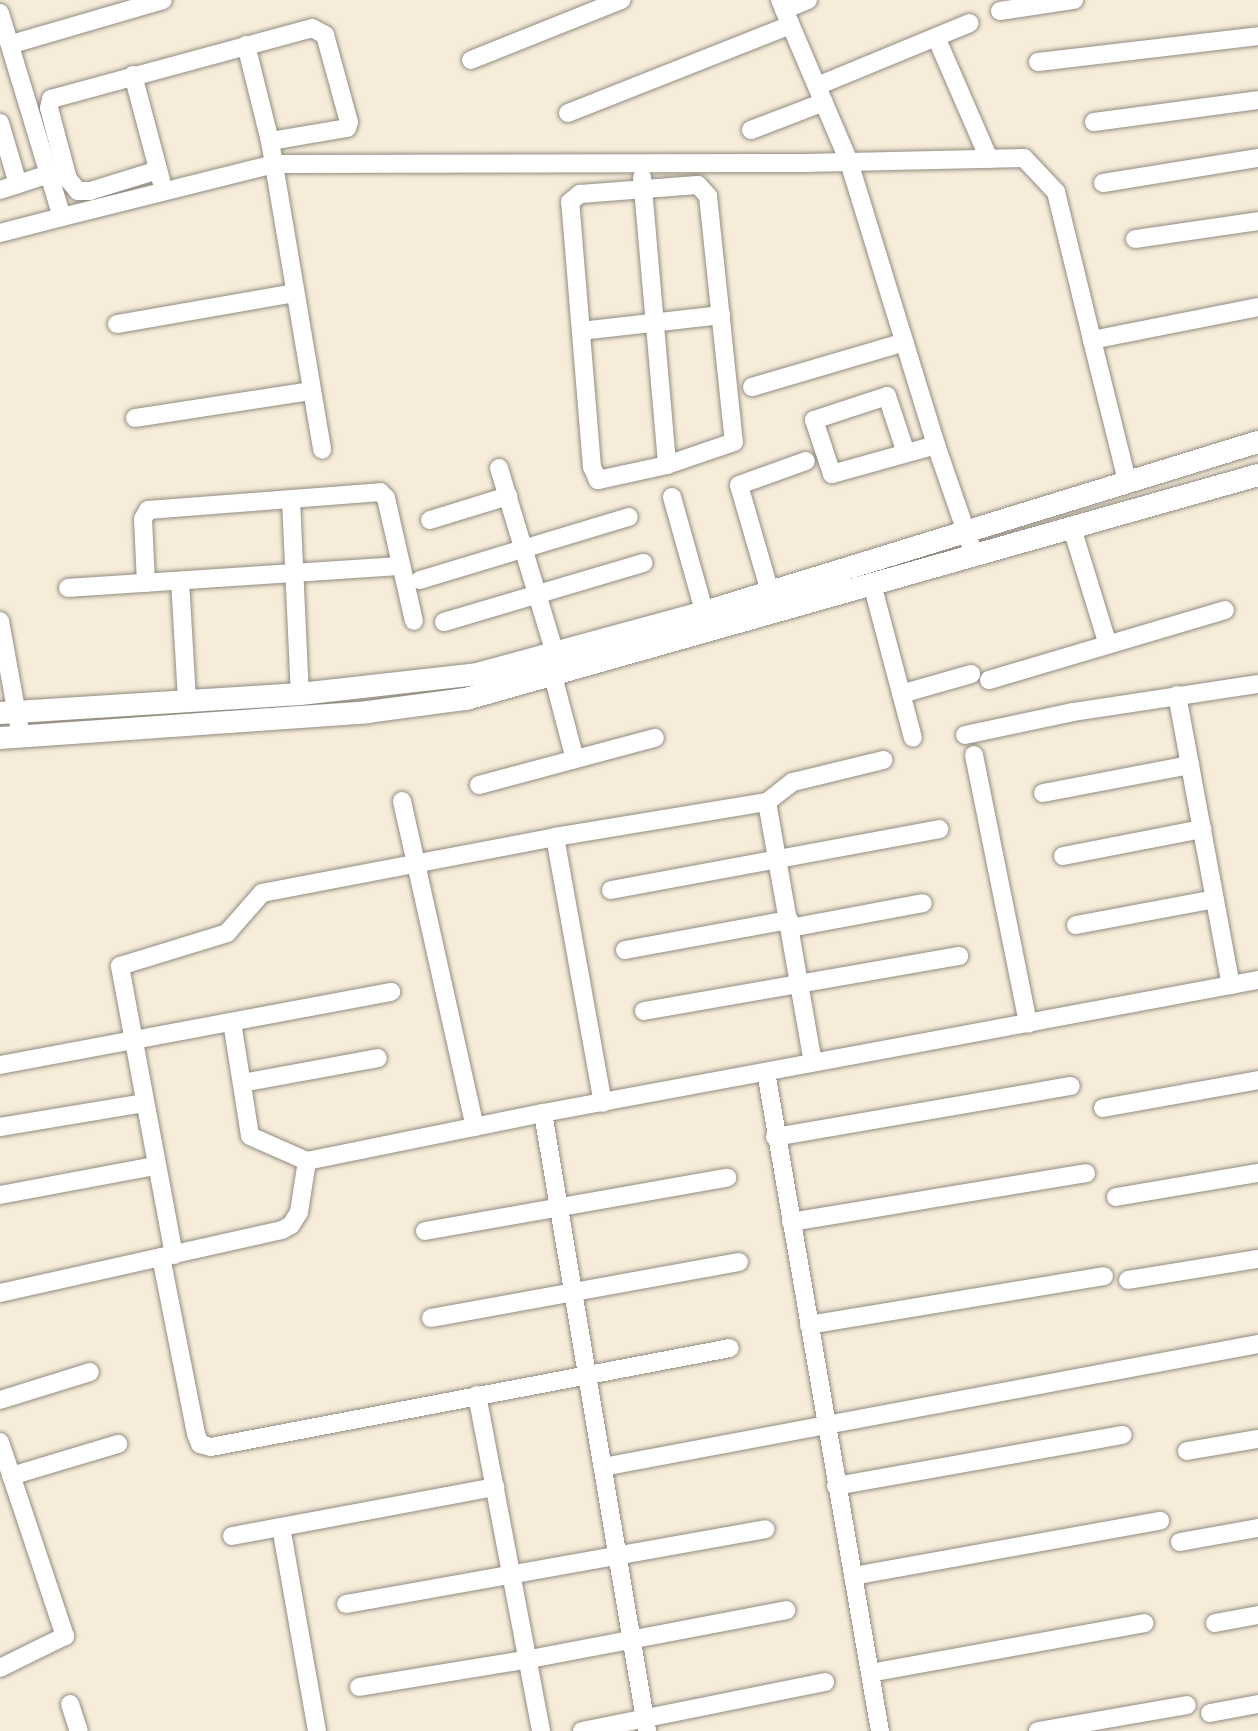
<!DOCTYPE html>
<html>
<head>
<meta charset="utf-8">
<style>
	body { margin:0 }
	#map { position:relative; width:1258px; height:1731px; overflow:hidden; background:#f7ecda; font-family:Dekko,sans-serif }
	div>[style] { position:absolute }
	.roads { filter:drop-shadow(0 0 2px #918c82) drop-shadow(0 0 2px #918c82) }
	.minor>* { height:18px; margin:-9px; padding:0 9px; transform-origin:9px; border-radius:9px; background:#fff }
	.tertiary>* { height:22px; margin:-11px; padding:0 11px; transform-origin:11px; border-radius:11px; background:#fff }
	span { translate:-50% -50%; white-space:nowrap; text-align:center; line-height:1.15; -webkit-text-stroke:5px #fff; paint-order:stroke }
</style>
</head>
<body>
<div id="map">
	<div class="roads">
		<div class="minor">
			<i style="left:780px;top:0;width:176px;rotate:66.9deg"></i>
			<i style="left:849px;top:162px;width:296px;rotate:72.9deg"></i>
			<i style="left:936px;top:445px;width:116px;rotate:70.9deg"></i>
			<i style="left:784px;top:10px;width:26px;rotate:-23deg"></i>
			<i style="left:1000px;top:11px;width:75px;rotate:-8.5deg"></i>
			<i style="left:0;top:13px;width:213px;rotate:73.1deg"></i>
			<i style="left:62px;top:217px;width:64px;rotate:165.5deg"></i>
			<i style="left:936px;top:37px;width:133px;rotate:66.5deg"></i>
			<i style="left:12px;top:44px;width:157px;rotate:-16.2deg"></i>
			<i style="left:246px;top:45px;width:99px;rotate:76deg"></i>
			<i style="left:471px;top:60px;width:162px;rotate:-21.8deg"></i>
			<i style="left:1038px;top:62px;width:222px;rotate:-6.7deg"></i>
			<i style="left:133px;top:75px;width:109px;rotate:75.1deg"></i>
			<i style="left:817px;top:86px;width:165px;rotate:-22.4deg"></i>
			<i style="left:568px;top:113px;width:239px;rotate:-21.6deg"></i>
			<i style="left:1094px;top:122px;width:165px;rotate:-7.6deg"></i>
			<i style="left:0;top:123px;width:64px;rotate:73.6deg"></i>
			<i style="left:751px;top:130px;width:78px;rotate:-21deg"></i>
			<i style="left:158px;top:170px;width:71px;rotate:162.8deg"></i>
			<i style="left:90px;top:191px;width:12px;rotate:180deg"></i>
			<i style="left:78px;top:191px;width:16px;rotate:-130deg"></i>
			<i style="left:68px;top:179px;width:73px;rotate:-105deg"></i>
			<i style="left:49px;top:108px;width:9px;rotate:-77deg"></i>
			<i style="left:51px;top:99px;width:270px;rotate:-15.2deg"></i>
			<i style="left:312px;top:28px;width:15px;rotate:28deg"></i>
			<i style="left:325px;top:35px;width:90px;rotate:74.6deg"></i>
			<i style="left:349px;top:122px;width:6px;rotate:108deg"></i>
			<i style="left:347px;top:128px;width:78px;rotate:170.4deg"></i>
			<i style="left:270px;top:141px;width:313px;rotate:80.4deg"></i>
			<i style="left:642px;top:177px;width:289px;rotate:85deg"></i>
			<i style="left:1103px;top:183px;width:157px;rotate:-9.2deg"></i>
			<i style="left:698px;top:185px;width:15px;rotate:48deg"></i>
			<i style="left:708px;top:196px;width:247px;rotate:84deg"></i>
			<i style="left:734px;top:442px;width:71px;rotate:161.1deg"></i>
			<i style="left:667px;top:465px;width:71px;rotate:167.7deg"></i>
			<i style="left:598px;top:480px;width:14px;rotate:-115deg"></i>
			<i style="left:592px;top:467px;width:266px;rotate:-94.7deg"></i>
			<i style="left:570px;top:202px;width:13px;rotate:-39deg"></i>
			<i style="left:580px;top:194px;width:118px;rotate:-4.4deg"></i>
			<i style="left:0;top:190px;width:52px;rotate:-18.1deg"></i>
			<i style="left:62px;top:217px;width:219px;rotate:-14deg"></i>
			<i style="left:274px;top:164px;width:529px;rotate:-0.11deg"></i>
			<i style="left:803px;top:163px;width:221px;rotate:-1.3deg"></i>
			<i style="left:1024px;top:158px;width:47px;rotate:46.7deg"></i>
			<i style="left:1056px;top:192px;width:152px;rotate:76.3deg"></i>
			<i style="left:1092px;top:340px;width:169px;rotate:-11.2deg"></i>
			<i style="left:1135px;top:239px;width:124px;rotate:-8.3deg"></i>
			<i style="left:117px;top:324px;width:181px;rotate:-9.9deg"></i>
			<i style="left:581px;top:331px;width:141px;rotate:-6.5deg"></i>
			<i style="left:1092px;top:340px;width:144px;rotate:76deg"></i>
			<i style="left:752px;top:387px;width:159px;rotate:-16.4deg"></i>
			<i style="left:135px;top:418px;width:178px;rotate:-8.7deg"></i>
			<i style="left:906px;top:453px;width:60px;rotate:-108.4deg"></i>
			<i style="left:887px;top:396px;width:77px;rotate:161.8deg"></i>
			<i style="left:814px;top:420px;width:57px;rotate:71.6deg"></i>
			<i style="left:832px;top:474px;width:108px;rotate:-15.6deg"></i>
			<i style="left:499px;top:468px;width:193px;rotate:73.2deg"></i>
			<i style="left:672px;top:497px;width:133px;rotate:74.3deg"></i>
			<i style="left:291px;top:499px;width:195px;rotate:87.4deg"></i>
			<i style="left:430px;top:520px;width:82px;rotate:-17.1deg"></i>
			<i style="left:1072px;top:528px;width:122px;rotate:72.9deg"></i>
			<i style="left:420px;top:580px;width:218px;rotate:-16.8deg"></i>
			<i style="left:180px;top:581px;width:119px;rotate:86.6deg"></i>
			<i style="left:146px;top:583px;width:64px;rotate:-92.7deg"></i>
			<i style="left:143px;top:519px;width:10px;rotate:-61deg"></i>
			<i style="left:148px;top:510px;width:233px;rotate:-4.4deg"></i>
			<i style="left:380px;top:492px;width:8px;rotate:45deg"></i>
			<i style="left:386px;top:498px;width:126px;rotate:77.2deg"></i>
			<i style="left:872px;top:584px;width:159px;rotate:75.1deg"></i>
			<i style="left:68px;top:588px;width:334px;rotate:-3.8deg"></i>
			<i style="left:770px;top:592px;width:111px;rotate:-106.2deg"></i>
			<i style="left:739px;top:485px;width:71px;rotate:-19.7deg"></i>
			<i style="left:0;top:621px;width:117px;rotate:79.7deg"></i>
			<i style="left:444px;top:622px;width:208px;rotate:-16.5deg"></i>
			<i style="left:553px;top:676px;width:86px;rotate:75.2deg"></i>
			<i style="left:989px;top:680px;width:246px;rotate:-16.5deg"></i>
			<i style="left:901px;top:694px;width:73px;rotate:-15.9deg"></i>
			<i style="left:1177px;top:695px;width:295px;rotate:79.5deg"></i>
			<i style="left:965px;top:735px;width:110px;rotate:-12deg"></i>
			<i style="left:1073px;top:712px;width:187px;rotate:-8.6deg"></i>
			<i style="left:974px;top:755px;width:274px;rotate:78.6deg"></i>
			<i style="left:479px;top:785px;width:182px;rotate:-15deg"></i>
			<i style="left:1043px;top:793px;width:150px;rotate:-10.8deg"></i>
			<i style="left:402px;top:801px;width:334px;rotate:77.4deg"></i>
			<i style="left:767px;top:802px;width:264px;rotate:80deg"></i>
			<i style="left:555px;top:837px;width:215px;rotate:-9.4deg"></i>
			<i style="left:767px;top:802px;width:33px;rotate:-38deg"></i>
			<i style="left:793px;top:782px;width:93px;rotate:-13.7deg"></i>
			<i style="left:1063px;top:856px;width:142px;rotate:-11deg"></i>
			<i style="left:611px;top:890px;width:334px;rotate:-10.5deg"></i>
			<i style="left:1076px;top:925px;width:141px;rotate:-10.6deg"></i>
			<i style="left:790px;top:928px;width:135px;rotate:-10.6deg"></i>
			<i style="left:625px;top:950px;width:167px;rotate:-10.4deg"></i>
			<i style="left:644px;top:1011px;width:320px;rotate:-9.9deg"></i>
			<i style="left:232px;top:1022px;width:115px;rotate:81deg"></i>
			<i style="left:250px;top:1136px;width:62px;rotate:23.7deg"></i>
			<i style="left:0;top:1065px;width:398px;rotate:-10.6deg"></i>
			<i style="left:766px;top:1072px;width:669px;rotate:80.19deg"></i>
			<i style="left:242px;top:1083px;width:138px;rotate:-10.4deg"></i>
			<i style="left:1103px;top:1108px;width:158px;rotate:-10.2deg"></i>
			<i style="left:543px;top:1113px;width:727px;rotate:-10.54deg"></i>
			<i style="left:0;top:1127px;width:147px;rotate:-9.4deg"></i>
			<i style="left:775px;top:1137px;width:300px;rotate:-9.8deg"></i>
			<i style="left:0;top:1195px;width:158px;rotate:-10.6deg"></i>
			<i style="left:1116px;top:1197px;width:144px;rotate:-9.6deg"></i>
			<i style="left:791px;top:1222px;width:299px;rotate:-9.4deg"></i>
			<i style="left:425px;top:1231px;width:307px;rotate:-10deg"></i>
			<i style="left:174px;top:1255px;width:294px;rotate:-100.6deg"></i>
			<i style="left:120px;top:966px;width:112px;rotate:-17.1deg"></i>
			<i style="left:227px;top:933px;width:53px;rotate:-48.8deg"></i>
			<i style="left:262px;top:893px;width:298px;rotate:-10.8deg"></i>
			<i style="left:555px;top:837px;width:270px;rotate:79.8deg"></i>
			<i style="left:161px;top:1257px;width:180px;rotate:78.8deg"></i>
			<i style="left:196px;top:1434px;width:11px;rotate:68deg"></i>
			<i style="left:200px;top:1444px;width:11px;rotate:15deg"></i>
			<i style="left:211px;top:1447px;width:528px;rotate:-10.8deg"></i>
			<i style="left:1128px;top:1280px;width:132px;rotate:-9.2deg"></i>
			<i style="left:0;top:1293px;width:289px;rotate:-12.6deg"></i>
			<i style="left:282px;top:1230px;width:10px;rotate:-29deg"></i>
			<i style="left:291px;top:1225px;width:15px;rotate:-58deg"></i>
			<i style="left:299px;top:1212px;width:52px;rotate:-81.1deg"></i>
			<i style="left:307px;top:1161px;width:241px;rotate:-11.5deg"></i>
			<i style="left:543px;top:1113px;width:627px;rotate:80.45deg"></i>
			<i style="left:431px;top:1318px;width:313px;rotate:-10.3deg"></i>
			<i style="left:809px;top:1325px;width:299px;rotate:-9.4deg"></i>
			<i style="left:477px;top:1395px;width:342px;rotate:79.2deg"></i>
			<i style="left:0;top:1400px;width:94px;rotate:-17.3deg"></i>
			<i style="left:0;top:1442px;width:205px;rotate:71.5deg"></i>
			<i style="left:65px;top:1636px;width:72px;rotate:153.8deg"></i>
			<i style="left:1187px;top:1451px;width:72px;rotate:-9.6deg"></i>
			<i style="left:603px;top:1467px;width:666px;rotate:-10.64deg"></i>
			<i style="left:11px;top:1476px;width:112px;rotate:-16.7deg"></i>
			<i style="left:836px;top:1486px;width:291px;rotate:-10.1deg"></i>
			<i style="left:232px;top:1536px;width:50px;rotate:-10.4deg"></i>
			<i style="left:1180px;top:1542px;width:79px;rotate:-10.2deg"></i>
			<i style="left:853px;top:1576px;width:312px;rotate:-10.2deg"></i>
			<i style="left:346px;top:1604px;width:426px;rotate:-10.1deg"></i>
			<i style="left:1215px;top:1623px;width:44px;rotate:-10.5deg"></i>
			<i style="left:870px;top:1673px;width:279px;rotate:-10.3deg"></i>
			<i style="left:359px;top:1687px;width:173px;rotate:-9.3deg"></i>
			<i style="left:530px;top:1659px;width:261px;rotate:-10.8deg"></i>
			<i style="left:70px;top:1704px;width:28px;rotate:72deg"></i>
			<i style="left:1210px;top:1713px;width:49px;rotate:-10.6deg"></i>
			<i style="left:317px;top:1731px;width:207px;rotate:-100deg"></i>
			<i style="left:281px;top:1527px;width:218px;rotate:-10.6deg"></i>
			<i style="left:582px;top:1731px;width:248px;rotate:-11.4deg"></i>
			<i style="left:1038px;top:1731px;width:151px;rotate:-9.9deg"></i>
		</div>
		<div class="tertiary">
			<i style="left:0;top:713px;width:301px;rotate:-3.6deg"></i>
			<i style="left:300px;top:694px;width:178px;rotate:-6.4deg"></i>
			<i style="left:477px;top:674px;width:236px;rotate:-15.2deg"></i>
			<i style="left:705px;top:612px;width:579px;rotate:-17.09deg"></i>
			<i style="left:0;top:738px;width:369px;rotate:-4deg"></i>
			<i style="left:368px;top:712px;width:99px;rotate:-7.6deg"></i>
			<i style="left:466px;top:699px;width:823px;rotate:-15.79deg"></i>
		</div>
	</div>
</div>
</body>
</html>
